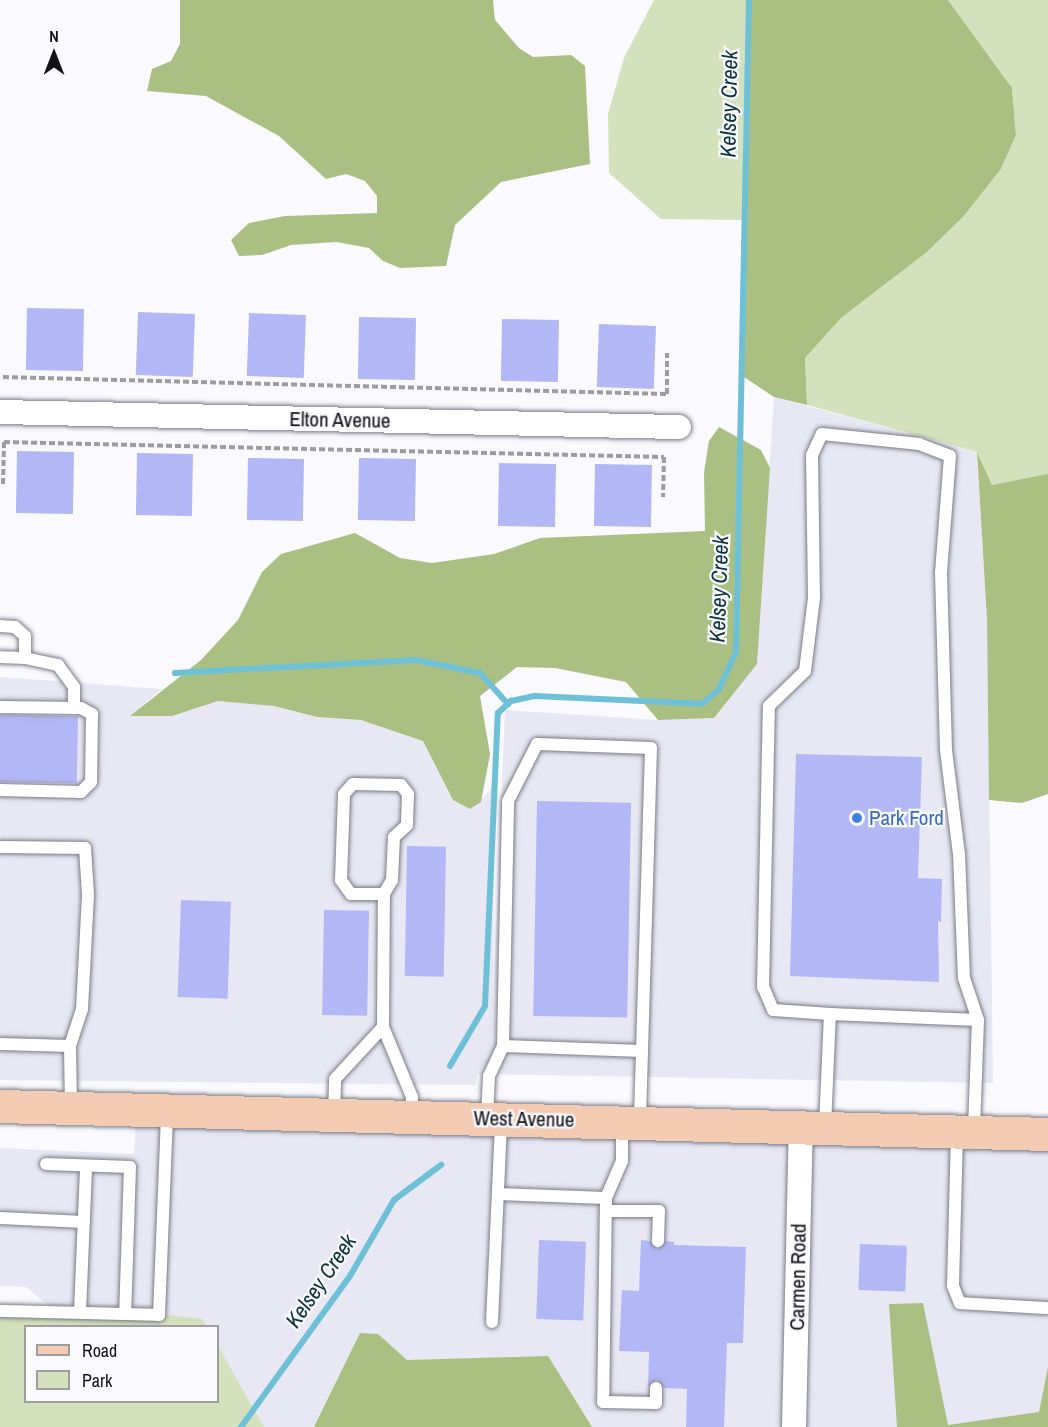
<!DOCTYPE html>
<html>
<head>
<meta charset="utf-8">
<style>
	body { margin:0 }
	#map { position:relative; width:1048px; height:1427px; overflow:hidden; background:#f9f9fe; font-family:"Archivo Narrow",sans-serif }
	div>[style] { position:absolute }
	.built>* { inset:0; background:#e7e8f3 }
	.green>* { inset:0; background:#d3e2bc }
	.forest>* { inset:0; background:#aac083 }
	.stream>* { height:6px; margin:-3px; padding:0 3px; transform-origin:3px; border-radius:3px; background:#6ec0d6 }
	.building>* { inset:0; background:#b2b8f5; transform-origin:0 0 }
	.path>* { height:4px; margin-top:-2px; transform-origin:0; background:repeating-linear-gradient(90deg,#9c9ca1 0 6px,transparent 0 9px) }
	.roads { filter:drop-shadow(0 0 2px #7b7c86) drop-shadow(0 0 2px #7b7c86) }
	.service>* { height:12px; margin:-6px; padding:0 6px; transform-origin:6px; border-radius:6px; background:#fff }
	.minor>* { height:24px; margin:-12px; padding:0 12px; transform-origin:12px; border-radius:12px; background:#fff }
	.primary>* { height:33px; margin:-16.5px; padding:0 16.5px; transform-origin:16.5px; border-radius:16.5px; background:#f3cbb3 }
	.dots>* { width:16px; height:16px; translate:-50% -50%; box-sizing:border-box; border:3px solid #f9f9fe; border-radius:50% }
	span { translate:-50% -50%; white-space:nowrap; text-align:center; line-height:1.15; -webkit-text-stroke:4.5px #f9f9fe; paint-order:stroke }
	.street-label { font-size:21px; color:#131317 }
	.shop-label { font-size:21px; color:#366cbe }
	.left { translate:0 -50%; text-align:left }
	.water-label { font-size:22px; color:#0c343d; font-style:italic }
	.legend { position:absolute; left:24px; top:1325px; width:195px; height:78px; box-sizing:border-box; background:#f9f9fe; border:2px solid #9d9da2; margin:0; padding:8px 10px; list-style:none; font-size:18px; color:#131317 }
	.legend li { display:flex; align-items:center; gap:12px; height:30px }
	.legend b { width:30px; border:2px solid #9d9da2 }
	.north { position:absolute; left:24px; top:24px; width:60px; height:60px; -webkit-text-stroke:4px #f9f9fe; paint-order:stroke; rotate:0deg; font-size:16px; font-weight:700; line-height:24px; text-align:center; color:#131317 }
	.north::after { content:''; display:block; margin:auto; width:21px; height:27px; background:#131317; clip-path:polygon(50% 0,100% 100%,50% 72%,0 100%) }
</style>
</head>
<body>
<div id="map">
	<div class="built">
		<i style="clip-path:polygon(774px 397px,977px 452px,987px 620px,993px 1083px,478px 1074px,475px 1085px,0 1080px,0 677px,161px 689px,131px 716px,172px 716px,218px 701px,274px 706px,317px 717px,361px 720px,423px 740px,453px 800px,470px 809px,494px 787px,493px 1002px,505px 710px,658px 720px,714px 718px,757px 663px)"></i>
		<i style="clip-path:polygon(evenodd,137px 1109px,1048px 1134px,1048px 1427px,0 1427px,0 1311px,55px 1311px,26px 1287px,0 1286px,0 1148px,134px 1154px,137px 1109px,26px 1326px,218px 1326px,218px 1402px,26px 1402px,26px 1326px)"></i>
	</div>
	<div class="green">
		<i style="clip-path:polygon(654px 0,749px 0,744px 220px,661px 219px,609px 173px,608px 114px,624px 58px)"></i>
		<i style="clip-path:polygon(948px 0,1048px 0,1048px 474px,1029px 480px,992px 485px,977px 452px,807px 405px,805px 358px,841px 318px,927px 252px,963px 217px,1001px 169px,1016px 135px,1012px 88px)"></i>
		<i style="clip-path:polygon(0 1312px,159px 1314px,202px 1319px,206px 1326px,26px 1326px,26px 1402px,218px 1402px,218px 1346px,264px 1427px,0 1427px)"></i>
	</div>
	<div class="forest">
		<i style="clip-path:polygon(180px 0,493px 0,495px 20px,519px 48px,533px 57px,571px 55px,585px 66px,590px 164px,501px 182px,455px 225px,446px 266px,400px 268px,383px 261px,369px 248px,336px 242px,291px 245px,262px 255px,239px 256px,231px 240px,249px 223px,285px 216px,377px 213px,377px 196px,365px 181px,346px 174px,326px 179px,279px 136px,206px 96px,147px 91px,152px 69px,171px 61px,180px 44px)"></i>
		<i style="clip-path:polygon(749px 0,948px 0,1012px 88px,1016px 135px,1001px 169px,963px 217px,927px 252px,841px 318px,805px 358px,807px 405px,774px 397px,741px 375px)"></i>
		<i style="clip-path:polygon(719px 427px,761px 450px,770px 468px,757px 664px,714px 718px,658px 720px,626px 682px,555px 668px,517px 667px,480px 696px,490px 754px,481px 802px,470px 809px,453px 800px,423px 741px,361px 720px,317px 717px,274px 706px,218px 701px,172px 716px,130px 716px,201px 660px,238px 620px,262px 572px,281px 554px,355px 533px,400px 558px,432px 563px,494px 554px,540px 538px,705px 531px,704px 472px,709px 441px)"></i>
		<i style="clip-path:polygon(977px 452px,992px 485px,1048px 474px,1048px 794px,1022px 803px,989px 800px,987px 620px)"></i>
		<i style="clip-path:polygon(923px 1303px,948px 1425px,1039px 1412px,1048px 1367px,1048px 1427px,897px 1427px,889px 1304px)"></i>
		<i style="clip-path:polygon(360px 1333px,378px 1334px,407px 1360px,548px 1356px,592px 1427px,314px 1427px)"></i>
	</div>
	<div class="stream">
		<i style="left:175px;top:673px;width:241px;rotate:-3.1deg"></i>
		<i style="left:416px;top:660px;width:65px;rotate:11.5deg"></i>
		<i style="left:480px;top:673px;width:42px;rotate:47.9deg"></i>
		<i style="left:450px;top:1066px;width:69px;rotate:-59.7deg"></i>
		<i style="left:485px;top:1006px;width:293px;rotate:-87.5deg"></i>
		<i style="left:498px;top:713px;width:18px;rotate:-43deg"></i>
		<i style="left:511px;top:701px;width:25px;rotate:-12deg"></i>
		<i style="left:535px;top:696px;width:167px;rotate:2.7deg"></i>
		<i style="left:702px;top:704px;width:23px;rotate:-41deg"></i>
		<i style="left:719px;top:689px;width:41px;rotate:-65.3deg"></i>
		<i style="left:736px;top:652px;width:652px;rotate:-88.86deg"></i>
		<i style="left:241px;top:1427px;width:186px;rotate:-54.2deg"></i>
		<i style="left:350px;top:1276px;width:88px;rotate:-59.9deg"></i>
		<i style="left:394px;top:1200px;width:59px;rotate:-36.7deg"></i>
	</div>
	<div class="building">
		<i style="left:27px;top:308px;width:57px;height:62px;rotate:1deg"></i>
		<i style="left:138px;top:312px;width:57px;height:63px;rotate:2deg"></i>
		<i style="left:249px;top:313px;width:57px;height:63px;rotate:2deg"></i>
		<i style="left:359px;top:317px;width:57px;height:62px;rotate:1deg"></i>
		<i style="left:502px;top:319px;width:57px;height:62px;rotate:1deg"></i>
		<i style="left:599px;top:324px;width:57px;height:63px;rotate:2deg"></i>
		<i style="left:17px;top:451px;width:57px;height:62px;rotate:1deg"></i>
		<i style="left:137px;top:453px;width:56px;height:62px;rotate:1deg"></i>
		<i style="left:248px;top:458px;width:56px;height:62px;rotate:1deg"></i>
		<i style="left:359px;top:458px;width:57px;height:62px;rotate:1deg"></i>
		<i style="left:499px;top:463px;width:57px;height:63px;rotate:1deg"></i>
		<i style="left:595px;top:464px;width:57px;height:62px;rotate:1deg"></i>
		<i style="left:0;top:715px;width:78px;height:67px;rotate:1deg"></i>
		<i style="clip-path:polygon(796px 754px,922px 757px,918px 878px,942px 879px,941px 922px,938px 921px,939px 982px,790px 976px)"></i>
		<i style="left:537px;top:801px;width:94px;height:215px;rotate:1deg"></i>
		<i style="left:407px;top:846px;width:39px;height:130px;rotate:1deg"></i>
		<i style="left:181px;top:900px;width:50px;height:97px;rotate:2deg"></i>
		<i style="left:324px;top:910px;width:45px;height:105px;rotate:1deg"></i>
		<i style="left:539px;top:1240px;width:47px;height:79px;rotate:2deg"></i>
		<i style="clip-path:polygon(641px 1240px,650px 1241px,657px 1249px,666px 1241px,674px 1242px,674px 1245px,746px 1247px,743px 1343px,727px 1343px,724px 1427px,686px 1427px,687px 1389px,664px 1388px,657px 1380px,648px 1387px,649px 1352px,619px 1351px,622px 1290px,639px 1291px)"></i>
		<i style="left:860px;top:1244px;width:47px;height:46px;rotate:2deg"></i>
	</div>
	<div class="path">
		<i style="left:3px;top:377px;width:664px;rotate:1.47deg"></i>
		<i style="left:667px;top:394px;width:41px;rotate:-90deg"></i>
		<i style="left:3px;top:484px;width:42px;rotate:-88.6deg"></i>
		<i style="left:4px;top:442px;width:660px;rotate:1.3deg"></i>
		<i style="left:664px;top:457px;width:40px;rotate:91.4deg"></i>
	</div>
	<div class="roads">
		<div class="service">
			<i style="left:0;top:626px;width:15px;rotate:4deg"></i>
			<i style="left:15px;top:627px;width:13px;rotate:42deg"></i>
			<i style="left:25px;top:636px;width:22px;rotate:90deg"></i>
			<i style="left:25px;top:658px;width:25px;rotate:-178deg"></i>
			<i style="left:25px;top:658px;width:34px;rotate:12deg"></i>
			<i style="left:58px;top:665px;width:27px;rotate:54deg"></i>
			<i style="left:74px;top:687px;width:21px;rotate:90deg"></i>
			<i style="left:0;top:707px;width:81px;rotate:0.7deg"></i>
			<i style="left:81px;top:708px;width:13px;rotate:29deg"></i>
			<i style="left:92px;top:714px;width:68px;rotate:90.8deg"></i>
			<i style="left:91px;top:782px;width:14px;rotate:135deg"></i>
			<i style="left:81px;top:792px;width:81px;rotate:-178.6deg"></i>
			<i style="left:0;top:847px;width:85px;rotate:0.7deg"></i>
			<i style="left:85px;top:848px;width:47px;rotate:86.3deg"></i>
			<i style="left:88px;top:895px;width:114px;rotate:93deg"></i>
			<i style="left:82px;top:1009px;width:39px;rotate:108deg"></i>
			<i style="left:70px;top:1046px;width:61px;rotate:89.1deg"></i>
			<i style="left:830px;top:1014px;width:57px;rotate:-176deg"></i>
			<i style="left:773px;top:1010px;width:25px;rotate:-113deg"></i>
			<i style="left:763px;top:987px;width:281px;rotate:-88.8deg"></i>
			<i style="left:769px;top:706px;width:50px;rotate:-44.2deg"></i>
			<i style="left:805px;top:671px;width:74px;rotate:-83deg"></i>
			<i style="left:814px;top:598px;width:143px;rotate:-90.8deg"></i>
			<i style="left:812px;top:455px;width:23px;rotate:-65deg"></i>
			<i style="left:822px;top:434px;width:98px;rotate:5.9deg"></i>
			<i style="left:919px;top:444px;width:33px;rotate:21deg"></i>
			<i style="left:950px;top:456px;width:116px;rotate:94.4deg"></i>
			<i style="left:941px;top:572px;width:178px;rotate:88.4deg"></i>
			<i style="left:946px;top:750px;width:105px;rotate:82.9deg"></i>
			<i style="left:959px;top:854px;width:124px;rotate:87.7deg"></i>
			<i style="left:964px;top:978px;width:44px;rotate:71.6deg"></i>
			<i style="left:383px;top:1027px;width:76px;rotate:67.5deg"></i>
			<i style="left:412px;top:1097px;width:19px;rotate:93deg"></i>
			<i style="left:0;top:1044px;width:70px;rotate:1.6deg"></i>
			<i style="left:503px;top:1046px;width:139px;rotate:2.1deg"></i>
			<i style="left:334px;top:1113px;width:34px;rotate:-88deg"></i>
			<i style="left:335px;top:1079px;width:71px;rotate:-47.3deg"></i>
			<i style="left:383px;top:1027px;width:133px;rotate:-89.6deg"></i>
			<i style="left:384px;top:894px;width:33px;rotate:180deg"></i>
			<i style="left:351px;top:894px;width:17px;rotate:-126deg"></i>
			<i style="left:341px;top:880px;width:86px;rotate:-88deg"></i>
			<i style="left:344px;top:794px;width:13px;rotate:-48deg"></i>
			<i style="left:353px;top:784px;width:48px;rotate:1.2deg"></i>
			<i style="left:401px;top:785px;width:11px;rotate:52deg"></i>
			<i style="left:408px;top:794px;width:31px;rotate:92deg"></i>
			<i style="left:407px;top:825px;width:18px;rotate:137deg"></i>
			<i style="left:394px;top:837px;width:43px;rotate:92.7deg"></i>
			<i style="left:392px;top:880px;width:16px;rotate:120deg"></i>
			<i style="left:487px;top:1117px;width:41px;rotate:-87.2deg"></i>
			<i style="left:489px;top:1076px;width:33px;rotate:-65deg"></i>
			<i style="left:503px;top:1046px;width:245px;rotate:-88.8deg"></i>
			<i style="left:508px;top:801px;width:64px;rotate:-63deg"></i>
			<i style="left:537px;top:744px;width:114px;rotate:2deg"></i>
			<i style="left:651px;top:748px;width:373px;rotate:91.7deg"></i>
			<i style="left:622px;top:1123px;width:38px;rotate:90deg"></i>
			<i style="left:622px;top:1161px;width:40px;rotate:113.4deg"></i>
			<i style="left:606px;top:1198px;width:204px;rotate:90.8deg"></i>
			<i style="left:603px;top:1402px;width:53px;rotate:1.1deg"></i>
			<i style="left:656px;top:1403px;width:15px;rotate:-90deg"></i>
			<i style="left:825px;top:1127px;width:113px;rotate:-87.5deg"></i>
			<i style="left:830px;top:1014px;width:148px;rotate:2.3deg"></i>
			<i style="left:978px;top:1020px;width:111px;rotate:92.1deg"></i>
			<i style="left:957px;top:1133px;width:153px;rotate:91.5deg"></i>
			<i style="left:953px;top:1286px;width:18px;rotate:68deg"></i>
			<i style="left:960px;top:1303px;width:88px;rotate:3.3deg"></i>
			<i style="left:46px;top:1164px;width:84px;rotate:2deg"></i>
			<i style="left:130px;top:1167px;width:147px;rotate:91.9deg"></i>
			<i style="left:498px;top:1194px;width:108px;rotate:2.1deg"></i>
			<i style="left:606px;top:1211px;width:53px"></i>
			<i style="left:659px;top:1211px;width:30px;rotate:92deg"></i>
			<i style="left:0;top:1218px;width:84px;rotate:2.7deg"></i>
			<i style="left:0;top:1311px;width:159px;rotate:1.4deg"></i>
			<i style="left:159px;top:1315px;width:202px;rotate:-87.7deg"></i>
			<i style="left:80px;top:1312px;width:146px;rotate:-87.6deg"></i>
			<i style="left:492px;top:1322px;width:202px;rotate:-87.4deg"></i>
		</div>
		<div class="minor">
			<i style="left:0;top:412px;width:679px;rotate:1.27deg"></i>
			<i style="left:794px;top:1427px;width:299px;rotate:-88.7deg"></i>
		</div>
		<div class="primary">
			<i style="left:0;top:1106px;width:1048px;rotate:1.53deg"></i>
		</div>
	</div>
	<div class="dots">
		<i style="left:857px;top:818px;background:#3f7fe0"></i>
	</div>
	<div class="street-label">
		<span style="left:340px;top:420px;rotate:1deg">Elton Avenue</span>
		<span style="left:524px;top:1119px;rotate:1deg">West Avenue</span>
		<span style="left:798px;top:1277px;rotate:-89deg">Carmen Road</span>
	</div>
	<div class="shop-label">
		<span class="left" style="left:869px;top:818px">Park Ford</span>
	</div>
	<div class="water-label">
		<span style="left:729px;top:104px;rotate:-89deg">Kelsey Creek</span>
		<span style="left:719px;top:589px;rotate:-88deg">Kelsey Creek</span>
		<span style="left:321px;top:1281px;rotate:-56deg">Kelsey Creek</span>
	</div>
	<ul class="legend">
	<li><b style="height:8px;background:#f3cbb3"></b>Road</li>
	<li><b style="height:16px;background:#d3e2bc"></b>Park</li>
	</ul>
	<div class="north">N</div>
</div>
</body>
</html>
